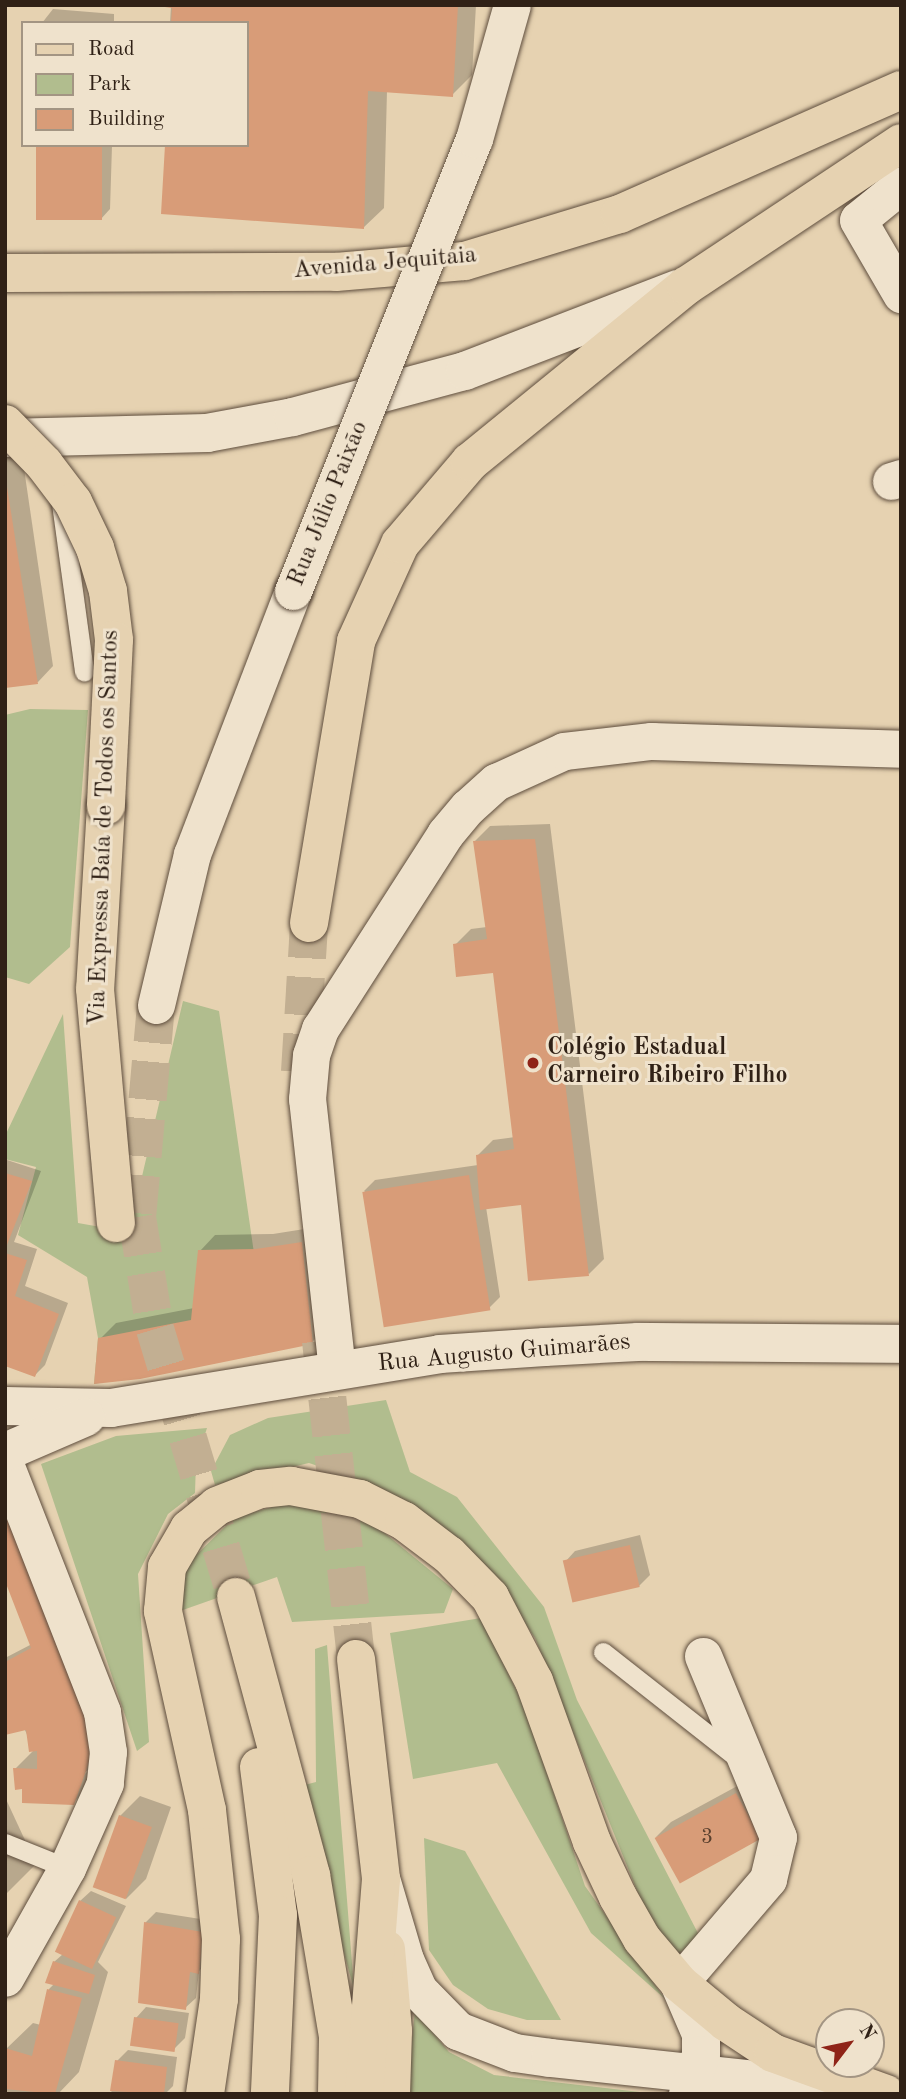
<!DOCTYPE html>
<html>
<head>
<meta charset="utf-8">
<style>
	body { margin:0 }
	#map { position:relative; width:906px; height:2099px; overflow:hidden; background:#e6d2b1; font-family:"Old Standard TT",serif }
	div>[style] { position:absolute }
	.green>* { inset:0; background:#b1bd8e }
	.shadow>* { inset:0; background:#0003 }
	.building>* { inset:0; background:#d89c78; transform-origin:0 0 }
	.highway-tunnel>* { height:38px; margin-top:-19px; transform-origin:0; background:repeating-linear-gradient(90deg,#c2af92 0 38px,transparent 0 57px) }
	.roads { filter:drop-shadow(0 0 2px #5e4d3d) drop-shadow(0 0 2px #5e4d3d) }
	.lane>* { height:19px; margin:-9.5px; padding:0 9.5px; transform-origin:9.5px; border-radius:9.5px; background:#efe2cc }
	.street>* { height:37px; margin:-18.5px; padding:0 18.5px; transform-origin:18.5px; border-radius:18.5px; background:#efe2cc }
	.secondary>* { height:38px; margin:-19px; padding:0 19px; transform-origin:19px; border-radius:19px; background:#efe2cc }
	.primary>* { height:38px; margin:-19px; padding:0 19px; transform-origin:19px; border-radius:19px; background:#e6d2b1 }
	.highway>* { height:38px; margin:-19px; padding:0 19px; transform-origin:19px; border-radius:19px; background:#e6d2b1 }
	.bridges { filter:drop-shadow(0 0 2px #5e4d3d) drop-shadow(0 0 2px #5e4d3d) }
	.street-bridge>* { height:37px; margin:-18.5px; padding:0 18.5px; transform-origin:18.5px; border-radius:18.5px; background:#efe2cc }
	.highway-bridge>* { height:38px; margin:-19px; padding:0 19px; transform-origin:19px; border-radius:19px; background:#e6d2b1 }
	.dots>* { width:19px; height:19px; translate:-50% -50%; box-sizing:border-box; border:4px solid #efe2cc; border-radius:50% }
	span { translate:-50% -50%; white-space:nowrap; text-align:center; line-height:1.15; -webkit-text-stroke:6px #efe2cc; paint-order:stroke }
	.number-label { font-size:21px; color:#5a402e }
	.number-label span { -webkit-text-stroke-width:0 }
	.street-label { font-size:24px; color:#302116 }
	.poi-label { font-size:24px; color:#302116; font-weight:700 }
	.left { translate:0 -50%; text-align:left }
	.frame { position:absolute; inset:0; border:7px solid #302116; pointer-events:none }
	.legend { position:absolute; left:21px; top:21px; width:228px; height:126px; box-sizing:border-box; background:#efe2cc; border:2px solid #a39583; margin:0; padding:9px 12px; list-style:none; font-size:21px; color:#302116 }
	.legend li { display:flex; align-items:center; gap:14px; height:35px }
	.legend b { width:35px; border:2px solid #a39583 }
	.north { position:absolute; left:815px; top:2008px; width:70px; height:70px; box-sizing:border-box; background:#efe2cc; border:2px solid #a39583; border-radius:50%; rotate:58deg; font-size:19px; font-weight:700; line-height:28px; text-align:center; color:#302116 }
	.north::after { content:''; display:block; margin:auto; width:24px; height:32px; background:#8f2418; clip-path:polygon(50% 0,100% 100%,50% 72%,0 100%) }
</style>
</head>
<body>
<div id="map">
	<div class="green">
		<i style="clip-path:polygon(30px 709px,88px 710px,70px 947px,29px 984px,5px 977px,5px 715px)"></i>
		<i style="clip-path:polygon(183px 1001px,219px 1011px,268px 1350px,94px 1384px,98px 1338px,87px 1277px,18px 1235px,36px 1167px,5px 1159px,5px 1136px,63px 1014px,78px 1223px,129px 1232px)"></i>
		<i style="clip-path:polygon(386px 1400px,410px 1472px,457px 1497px,544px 1607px,577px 1700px,700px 1937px,676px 1956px,646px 1913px,535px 1638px,484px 1565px,370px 1484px,309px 1463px,215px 1485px,211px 1471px,230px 1435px,268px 1418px)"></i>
		<i style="clip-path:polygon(207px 1428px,196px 1462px,195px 1493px,168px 1514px,138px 1574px,149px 1742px,137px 1751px,41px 1464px,116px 1436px)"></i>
		<i style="clip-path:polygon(287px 1503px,365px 1517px,453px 1589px,444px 1613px,292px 1622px,277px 1577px,180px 1611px,183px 1568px,235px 1517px)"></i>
		<i style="clip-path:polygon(481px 1618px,524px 1706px,585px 1886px,665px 1999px,591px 1933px,497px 1763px,413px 1779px,390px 1633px)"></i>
		<i style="clip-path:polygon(327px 1645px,354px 1989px,297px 1787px,316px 1782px,315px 1649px)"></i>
		<i style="clip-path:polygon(424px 1838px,465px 1851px,561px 2020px,527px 2020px,488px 2009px,453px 1985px,429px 1950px)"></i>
		<i style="clip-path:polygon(415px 2011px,449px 2052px,494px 2075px,657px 2094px,406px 2094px)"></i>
	</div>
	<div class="shadow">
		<i style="clip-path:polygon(128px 5px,476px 5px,472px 75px,452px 95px,387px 91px,384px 208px,363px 228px,247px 145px,247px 23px,170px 23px,171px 6px)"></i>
		<i style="clip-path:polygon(53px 9px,114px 14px,114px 23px,42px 23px)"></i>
		<i style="clip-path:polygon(38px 145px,112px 145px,110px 209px,100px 220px)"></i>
		<i style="clip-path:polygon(22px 455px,53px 666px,38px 682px,5px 686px,5px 456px)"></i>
		<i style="clip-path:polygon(550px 824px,604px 1259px,589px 1274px,522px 1203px,486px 1207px,500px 1297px,489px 1308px,364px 1191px,375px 1180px,478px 1165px,477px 1156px,493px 1140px,515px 1137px,494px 971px,455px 945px,471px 929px,487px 927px,474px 842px,490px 826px)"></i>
		<i style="clip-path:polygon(7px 1160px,41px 1171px,14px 1242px,37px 1249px,25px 1286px,68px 1303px,45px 1365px,35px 1375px,5px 1364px)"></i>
		<i style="clip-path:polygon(317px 1227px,328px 1326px,312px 1342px,100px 1339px,116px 1323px,194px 1308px,200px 1251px,215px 1235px,273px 1234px)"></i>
		<i style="clip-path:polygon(640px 1535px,650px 1575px,639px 1586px,565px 1562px,575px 1551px)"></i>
		<i style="clip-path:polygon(32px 1644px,106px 1751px,82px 1776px,105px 1758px,93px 1783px,73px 1803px,24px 1788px,15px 1769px,34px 1750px,5px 1686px,5px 1658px)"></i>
		<i style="clip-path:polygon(752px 1778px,776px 1822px,656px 1837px,671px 1822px)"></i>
		<i style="clip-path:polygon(140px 1796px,171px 1807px,146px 1879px,126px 1899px,120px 1816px)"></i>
		<i style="clip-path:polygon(5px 1797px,36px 1864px,5px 1895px)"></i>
		<i style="clip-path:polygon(91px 1891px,126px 1906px,98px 1962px,108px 1972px,79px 2072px,58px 2094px,5px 2094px,6px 2049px,33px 2023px,41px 2025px,49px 1989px,54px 1984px,54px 1962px,63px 1954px,80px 1901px)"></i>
		<i style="clip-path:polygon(156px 1912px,213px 1921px,209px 1961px,199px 1971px,196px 1998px,185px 2008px,145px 1923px)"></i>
		<i style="clip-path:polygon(146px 2007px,189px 2013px,185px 2038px,175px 2048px,136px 2018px)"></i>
		<i style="clip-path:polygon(128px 2050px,177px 2057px,173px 2086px,165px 2094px,111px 2094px,117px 2061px)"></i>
	</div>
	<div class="building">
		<i style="clip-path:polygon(151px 5px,458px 5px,453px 97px,368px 91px,364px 229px,161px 214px,165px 145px,247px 145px,247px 23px,171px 23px,172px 8px)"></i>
		<i style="left:36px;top:145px;width:66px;height:75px"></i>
		<i style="clip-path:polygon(5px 474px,38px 684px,5px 688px)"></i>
		<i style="clip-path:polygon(535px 839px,589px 1276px,528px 1281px,521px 1205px,480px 1210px,476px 1155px,514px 1149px,493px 973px,456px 977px,453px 944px,487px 939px,473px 841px)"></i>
		<i style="clip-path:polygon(5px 1173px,32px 1181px,5px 1250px)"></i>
		<i style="left:469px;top:1175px;width:137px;height:108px;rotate:81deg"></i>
		<i style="clip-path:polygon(302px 1242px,313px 1344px,140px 1379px,94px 1384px,98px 1338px,191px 1320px,198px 1250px,256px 1249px)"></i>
		<i style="clip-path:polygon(5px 1253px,27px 1260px,15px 1296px,59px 1314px,35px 1377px,5px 1366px)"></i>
		<i style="clip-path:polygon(5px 1506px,69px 1661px,94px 1748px,74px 1805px,22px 1803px,22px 1789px,15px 1790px,13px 1768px,37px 1769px,37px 1751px,29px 1752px,26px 1730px,5px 1735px,5px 1662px,31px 1648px,5px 1581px)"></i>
		<i style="left:630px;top:1545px;width:43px;height:69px;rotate:77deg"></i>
		<i style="left:736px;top:1793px;width:52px;height:93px;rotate:61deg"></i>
		<i style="left:119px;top:1815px;width:35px;height:77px;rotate:20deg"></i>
		<i style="left:79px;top:1900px;width:41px;height:57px;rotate:25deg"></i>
		<i style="clip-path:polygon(144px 1922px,203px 1932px,199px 1974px,190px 1972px,186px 2010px,138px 2003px)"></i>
		<i style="clip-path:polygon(53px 1961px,95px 1975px,89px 1994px,45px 1983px)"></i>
		<i style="clip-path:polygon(47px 1989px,82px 1998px,55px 2094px,5px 2089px,5px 2048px,32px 2056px)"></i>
		<i style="left:134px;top:2017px;width:45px;height:29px;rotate:8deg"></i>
		<i style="clip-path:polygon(115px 2060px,167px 2067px,164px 2094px,110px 2091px)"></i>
	</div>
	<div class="highway-tunnel">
		<i style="left:156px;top:1005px;width:213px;rotate:95.1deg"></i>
		<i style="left:137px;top:1217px;width:113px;rotate:80.9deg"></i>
		<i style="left:155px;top:1329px;width:280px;rotate:73.2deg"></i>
		<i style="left:300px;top:1072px;width:149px;rotate:-86.5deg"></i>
		<i style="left:321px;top:1341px;width:320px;rotate:83.7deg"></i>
	</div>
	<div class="roads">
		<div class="lane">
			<i style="left:61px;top:503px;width:170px;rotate:82.2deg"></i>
			<i style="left:603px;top:1652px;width:174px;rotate:38.2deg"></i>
			<i style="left:5px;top:1843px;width:67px;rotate:22deg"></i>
		</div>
		<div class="street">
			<i style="left:901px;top:185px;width:55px;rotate:140.9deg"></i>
			<i style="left:858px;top:220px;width:86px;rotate:59.8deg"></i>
			<i style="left:891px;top:481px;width:10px;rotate:-17deg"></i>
			<i style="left:156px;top:1005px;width:155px;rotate:-76.6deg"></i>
			<i style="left:192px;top:854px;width:282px;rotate:-69deg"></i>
			<i style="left:337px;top:1370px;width:273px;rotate:-96.3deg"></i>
			<i style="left:307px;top:1099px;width:44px;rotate:-84.8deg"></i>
			<i style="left:311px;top:1055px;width:28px;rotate:-71deg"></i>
			<i style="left:320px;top:1029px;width:232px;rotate:-57.3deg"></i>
			<i style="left:445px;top:834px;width:35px;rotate:-50deg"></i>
			<i style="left:468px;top:807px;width:38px;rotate:-42deg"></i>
			<i style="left:496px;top:782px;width:75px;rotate:-24.5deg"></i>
			<i style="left:564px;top:751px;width:88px;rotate:-6.6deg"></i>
			<i style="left:651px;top:741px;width:250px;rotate:1.8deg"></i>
			<i style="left:5px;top:1464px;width:266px;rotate:68.6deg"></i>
			<i style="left:102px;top:1712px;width:40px;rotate:81.5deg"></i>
			<i style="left:108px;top:1752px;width:31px;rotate:96deg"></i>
			<i style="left:105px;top:1783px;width:93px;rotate:114.1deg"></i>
			<i style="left:67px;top:1868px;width:126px;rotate:119.4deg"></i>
			<i style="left:679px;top:1983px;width:137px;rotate:-49.4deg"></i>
			<i style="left:768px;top:1879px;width:43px;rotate:-76.6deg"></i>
			<i style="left:778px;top:1837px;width:196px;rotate:-112.5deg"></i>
		</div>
		<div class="secondary">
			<i style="left:5px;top:438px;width:202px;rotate:-1.4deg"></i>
			<i style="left:207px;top:433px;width:87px;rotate:-10.5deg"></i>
			<i style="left:293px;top:417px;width:178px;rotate:-15deg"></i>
			<i style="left:465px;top:371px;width:227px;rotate:-21.1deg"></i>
			<i style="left:5px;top:1406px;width:106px;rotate:1.1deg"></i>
			<i style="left:111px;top:1408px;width:333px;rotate:-9.3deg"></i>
			<i style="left:440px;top:1354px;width:105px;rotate:-3.8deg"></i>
			<i style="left:545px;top:1347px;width:93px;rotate:-3.1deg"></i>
			<i style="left:638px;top:1342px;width:263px;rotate:0.4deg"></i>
			<i style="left:5px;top:1452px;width:88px;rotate:-23.4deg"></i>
			<i style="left:382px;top:1882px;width:81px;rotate:73.6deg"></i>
			<i style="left:405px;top:1960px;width:34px;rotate:66deg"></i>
			<i style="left:419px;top:1991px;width:56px;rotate:45.7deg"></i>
			<i style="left:458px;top:2031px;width:61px;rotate:21.1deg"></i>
			<i style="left:515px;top:2053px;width:35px;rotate:8deg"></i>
			<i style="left:550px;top:2058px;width:309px;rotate:6.1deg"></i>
			<i style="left:679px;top:1983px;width:56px;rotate:66.7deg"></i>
			<i style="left:701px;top:2034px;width:21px;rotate:90deg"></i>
			<i style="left:701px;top:2055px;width:41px;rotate:108.4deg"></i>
		</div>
		<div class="primary">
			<i style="left:5px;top:273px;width:331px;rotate:-0.2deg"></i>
			<i style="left:336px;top:272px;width:129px;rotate:-4.9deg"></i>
			<i style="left:465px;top:261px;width:162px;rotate:-16.9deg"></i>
			<i style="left:620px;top:214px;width:307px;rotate:-23.8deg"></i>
			<i style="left:386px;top:1949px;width:82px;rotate:85.1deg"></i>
			<i style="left:393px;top:2031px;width:63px;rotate:91.8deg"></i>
			<i style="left:205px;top:2094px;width:96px;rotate:-81.6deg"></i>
			<i style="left:219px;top:1999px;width:60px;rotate:-88.1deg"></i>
			<i style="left:221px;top:1939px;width:130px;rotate:-96.2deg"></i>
			<i style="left:207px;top:1810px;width:204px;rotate:-102.5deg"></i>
			<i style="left:163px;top:1611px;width:44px;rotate:-84.8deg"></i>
			<i style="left:167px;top:1567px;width:44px;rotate:-59.9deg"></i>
			<i style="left:189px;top:1529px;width:36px;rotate:-39deg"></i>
			<i style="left:217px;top:1506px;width:46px;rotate:-21.6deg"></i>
			<i style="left:260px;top:1489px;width:31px;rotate:-6deg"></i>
			<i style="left:291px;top:1486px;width:70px;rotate:10.7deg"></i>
			<i style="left:360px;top:1499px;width:49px;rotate:26.6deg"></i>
			<i style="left:404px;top:1521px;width:56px;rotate:37.1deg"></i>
			<i style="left:449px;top:1555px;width:59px;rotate:45.7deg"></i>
			<i style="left:490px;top:1597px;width:95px;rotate:62.4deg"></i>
			<i style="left:534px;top:1681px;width:171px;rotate:70.2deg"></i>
			<i style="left:592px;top:1842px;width:61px;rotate:64.7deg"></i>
			<i style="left:618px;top:1897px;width:48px;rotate:60.3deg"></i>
			<i style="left:642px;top:1939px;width:57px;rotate:49.9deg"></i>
			<i style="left:679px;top:1983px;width:61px;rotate:39.7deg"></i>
			<i style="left:726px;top:2022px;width:56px;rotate:33.4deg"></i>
			<i style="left:773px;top:2053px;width:120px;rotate:19.9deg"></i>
		</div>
		<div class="highway">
			<i style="left:106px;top:806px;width:183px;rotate:93.4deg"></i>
			<i style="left:95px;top:989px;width:235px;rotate:84.9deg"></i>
			<i style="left:309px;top:923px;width:286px;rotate:-80.5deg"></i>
			<i style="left:356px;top:641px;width:107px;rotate:-65.6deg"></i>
			<i style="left:400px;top:544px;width:108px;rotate:-49.5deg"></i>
			<i style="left:470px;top:462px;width:279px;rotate:-39.2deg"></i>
			<i style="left:686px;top:286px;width:258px;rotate:-33.6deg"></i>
			<i style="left:236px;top:1597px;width:288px;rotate:74.9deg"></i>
			<i style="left:311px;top:1875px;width:164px;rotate:80.5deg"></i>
			<i style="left:338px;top:2037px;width:57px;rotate:91deg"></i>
			<i style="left:356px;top:1659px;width:221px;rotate:83.5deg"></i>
			<i style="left:381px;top:1879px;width:216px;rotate:94.5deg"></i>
			<i style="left:259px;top:1767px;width:149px;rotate:82.7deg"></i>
			<i style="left:278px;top:1915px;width:179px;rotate:92.6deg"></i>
		</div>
	</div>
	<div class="bridges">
		<div class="street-bridge">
			<i style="left:293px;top:591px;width:487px;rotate:-68.2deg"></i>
			<i style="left:474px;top:139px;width:139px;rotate:-74.2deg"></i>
		</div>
		<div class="highway-bridge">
			<i style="left:5px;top:424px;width:56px;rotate:45.7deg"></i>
			<i style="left:44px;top:464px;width:48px;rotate:52.7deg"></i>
			<i style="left:73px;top:502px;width:51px;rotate:64.4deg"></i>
			<i style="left:95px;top:548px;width:45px;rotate:73.2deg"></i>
			<i style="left:108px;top:591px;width:49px;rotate:83deg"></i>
			<i style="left:114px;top:640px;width:166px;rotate:92.8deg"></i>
		</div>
	</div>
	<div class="dots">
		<i style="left:533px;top:1063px;background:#8f2418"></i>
	</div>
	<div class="number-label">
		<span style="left:707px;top:1838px">3</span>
	</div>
	<div class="street-label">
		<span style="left:385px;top:264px;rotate:-5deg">Avenida Jequitaia</span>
		<span style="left:329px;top:504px;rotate:-68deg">Rua Júlio Paixão</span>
		<span style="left:105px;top:828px;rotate:-88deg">Via Expressa Baía de Todos os Santos</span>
		<span style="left:504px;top:1354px;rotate:-5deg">Rua Augusto Guimarães</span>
	</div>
	<div class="poi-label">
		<span class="left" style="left:547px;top:1063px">Colégio Estadual<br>Carneiro Ribeiro Filho</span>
	</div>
	<div class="frame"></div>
	<ul class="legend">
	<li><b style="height:9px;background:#e6d2b1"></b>Road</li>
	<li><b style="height:19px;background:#b1bd8e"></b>Park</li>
	<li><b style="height:19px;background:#d89c78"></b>Building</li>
	</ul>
	<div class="north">N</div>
</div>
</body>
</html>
